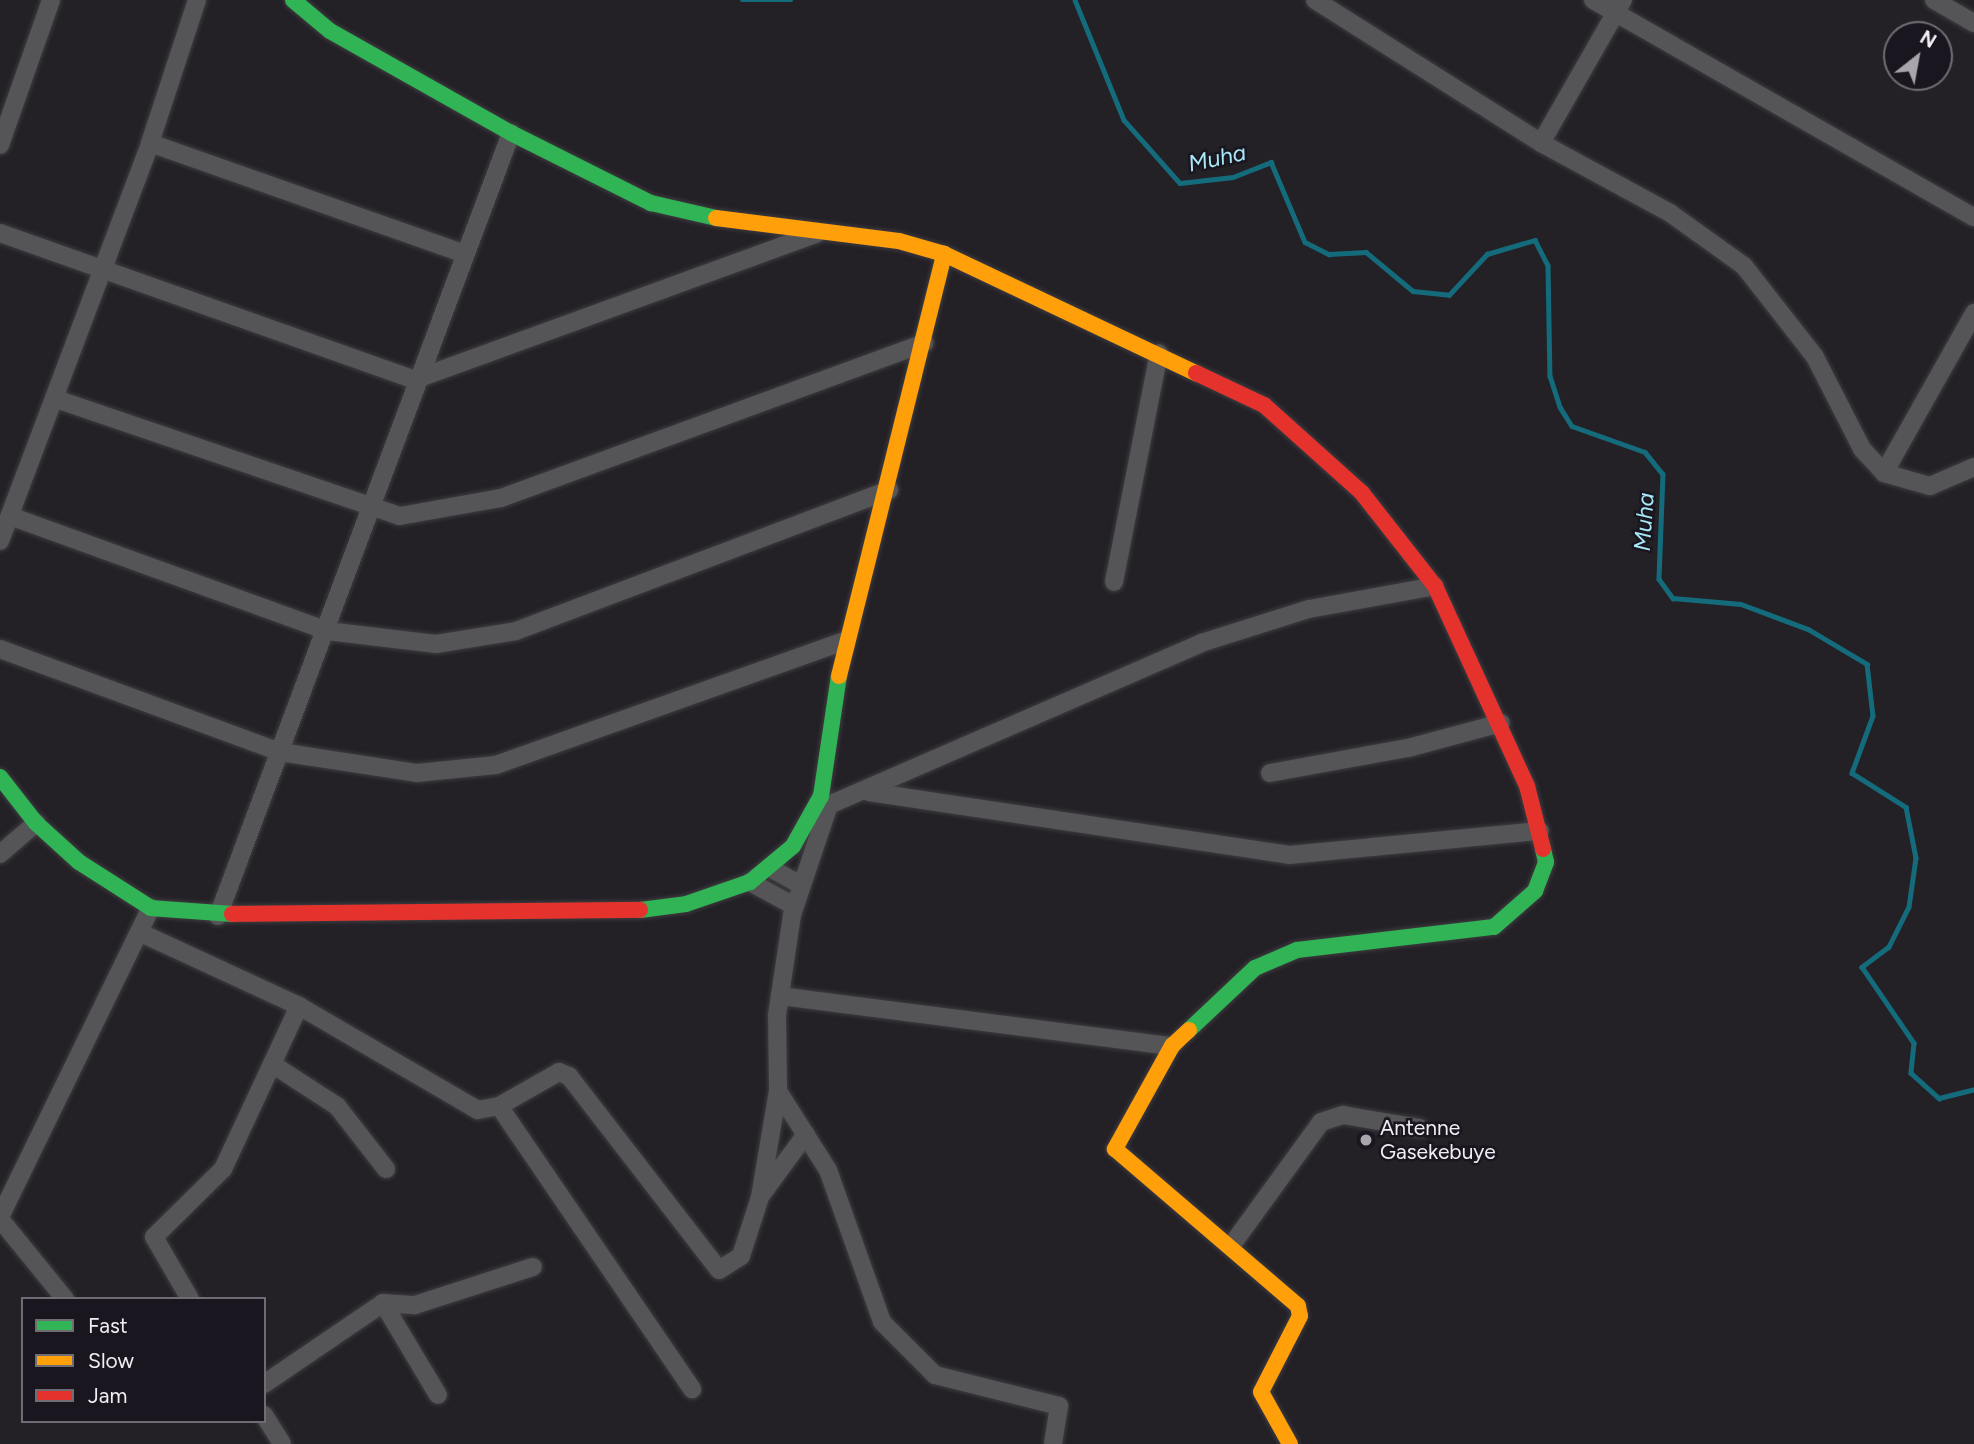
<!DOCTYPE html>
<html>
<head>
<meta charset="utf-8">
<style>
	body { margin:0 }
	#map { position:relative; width:1974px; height:1444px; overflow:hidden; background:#232126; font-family:Figtree,sans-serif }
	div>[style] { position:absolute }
	.stream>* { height:4.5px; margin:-2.25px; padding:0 2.25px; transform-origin:2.25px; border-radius:2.25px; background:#146b7c }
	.roads { filter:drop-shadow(0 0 2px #3e3c40) drop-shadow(0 0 2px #3e3c40) }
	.street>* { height:18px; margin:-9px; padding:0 9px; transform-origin:9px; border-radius:9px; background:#555457 }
	.fast>* { height:16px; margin:-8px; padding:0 8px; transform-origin:8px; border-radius:8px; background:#30b455 }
	.slow>* { height:16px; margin:-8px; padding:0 8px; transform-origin:8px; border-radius:8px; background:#ff9f0a }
	.jam>* { height:16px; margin:-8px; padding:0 8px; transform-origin:8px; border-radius:8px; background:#e5322d }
	.dots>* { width:19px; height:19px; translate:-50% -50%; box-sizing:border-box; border:4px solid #1a161f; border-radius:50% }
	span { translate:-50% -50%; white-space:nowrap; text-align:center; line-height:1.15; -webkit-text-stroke:5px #1a161f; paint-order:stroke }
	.poi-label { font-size:21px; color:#f0edf4 }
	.left { translate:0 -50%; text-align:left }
	.water-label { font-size:23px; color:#a7e9f8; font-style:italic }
	.legend { position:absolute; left:21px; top:1297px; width:245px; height:126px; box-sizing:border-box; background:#1a161f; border:2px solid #706c74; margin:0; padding:9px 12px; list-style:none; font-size:21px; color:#f0edf4 }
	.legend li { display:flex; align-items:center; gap:14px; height:35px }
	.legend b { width:35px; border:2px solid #706c74 }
	.north { position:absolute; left:1883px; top:21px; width:70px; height:70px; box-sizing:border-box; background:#1a161f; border:2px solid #706c74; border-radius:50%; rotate:31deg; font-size:19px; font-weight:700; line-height:28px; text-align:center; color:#f0edf4 }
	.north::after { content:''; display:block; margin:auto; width:24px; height:32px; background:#a8a6ac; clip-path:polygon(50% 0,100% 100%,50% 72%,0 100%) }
</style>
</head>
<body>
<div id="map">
	<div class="stream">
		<i style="left:742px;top:0;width:49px"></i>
		<i style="left:1075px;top:0;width:130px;rotate:67.8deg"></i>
		<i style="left:1124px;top:120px;width:84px;rotate:48.4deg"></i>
		<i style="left:1180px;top:183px;width:53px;rotate:-6.5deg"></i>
		<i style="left:1233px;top:177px;width:41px;rotate:-21.5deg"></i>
		<i style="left:1271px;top:162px;width:87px;rotate:67deg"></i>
		<i style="left:1305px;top:242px;width:27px;rotate:27deg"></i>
		<i style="left:1329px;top:254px;width:37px;rotate:-3deg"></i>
		<i style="left:1366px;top:252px;width:61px;rotate:39.7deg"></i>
		<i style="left:1413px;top:291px;width:36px;rotate:6deg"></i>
		<i style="left:1449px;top:295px;width:56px;rotate:-47.2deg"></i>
		<i style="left:1487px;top:254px;width:50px;rotate:-16.3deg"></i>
		<i style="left:1535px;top:240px;width:28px;rotate:63deg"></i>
		<i style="left:1548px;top:265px;width:111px;rotate:89deg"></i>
		<i style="left:1550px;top:376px;width:33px;rotate:72deg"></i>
		<i style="left:1560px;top:407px;width:22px;rotate:58deg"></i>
		<i style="left:1572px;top:426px;width:77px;rotate:19.6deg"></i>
		<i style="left:1645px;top:452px;width:28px;rotate:51deg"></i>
		<i style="left:1663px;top:474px;width:105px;rotate:92.2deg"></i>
		<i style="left:1659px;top:579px;width:24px;rotate:54deg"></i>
		<i style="left:1673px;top:598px;width:68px;rotate:5deg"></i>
		<i style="left:1741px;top:604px;width:72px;rotate:20.5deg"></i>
		<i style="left:1808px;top:629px;width:69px;rotate:30.7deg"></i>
		<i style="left:1867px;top:664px;width:52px;rotate:83.4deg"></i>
		<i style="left:1873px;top:716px;width:61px;rotate:110.2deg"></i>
		<i style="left:1852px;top:773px;width:64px;rotate:32.2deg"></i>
		<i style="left:1906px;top:807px;width:52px;rotate:78.9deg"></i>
		<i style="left:1916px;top:858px;width:49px;rotate:98.1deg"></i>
		<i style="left:1909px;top:907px;width:45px;rotate:116.6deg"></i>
		<i style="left:1889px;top:947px;width:34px;rotate:143deg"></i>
		<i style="left:1862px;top:967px;width:92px;rotate:55.6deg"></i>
		<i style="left:1914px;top:1043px;width:30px;rotate:96deg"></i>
		<i style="left:1911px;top:1073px;width:38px;rotate:42deg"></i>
		<i style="left:1939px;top:1098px;width:36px;rotate:-14deg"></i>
	</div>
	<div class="roads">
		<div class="street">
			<i style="left:1315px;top:0;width:267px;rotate:32.3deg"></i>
			<i style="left:1541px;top:143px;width:147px;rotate:28.5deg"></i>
			<i style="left:1670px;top:213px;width:91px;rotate:35.6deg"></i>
			<i style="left:1744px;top:266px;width:115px;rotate:52deg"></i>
			<i style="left:1815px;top:357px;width:103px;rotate:62.9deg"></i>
			<i style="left:1862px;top:449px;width:33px;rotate:47deg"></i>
			<i style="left:1884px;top:473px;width:48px;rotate:15.8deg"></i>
			<i style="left:1930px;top:486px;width:48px;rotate:-23.4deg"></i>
			<i style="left:1593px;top:0;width:438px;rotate:29.7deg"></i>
			<i style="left:1934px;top:0;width:46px;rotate:29.9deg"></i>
			<i style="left:150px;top:143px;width:334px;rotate:19.4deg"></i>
			<i style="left:1541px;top:143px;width:165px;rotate:-60.2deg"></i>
			<i style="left:0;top:145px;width:154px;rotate:-70.6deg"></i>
			<i style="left:0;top:233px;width:439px;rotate:19.5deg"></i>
			<i style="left:414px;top:380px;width:429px;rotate:-20deg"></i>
			<i style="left:56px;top:399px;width:363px;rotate:18.8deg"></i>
			<i style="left:400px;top:516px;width:103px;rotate:-10.1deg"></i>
			<i style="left:501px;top:498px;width:451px;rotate:-20.1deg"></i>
			<i style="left:1884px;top:473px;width:184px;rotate:-60.6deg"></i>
			<i style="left:10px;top:516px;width:337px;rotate:19.9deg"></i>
			<i style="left:327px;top:631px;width:110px;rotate:6.8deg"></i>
			<i style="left:436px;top:644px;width:81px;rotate:-9.2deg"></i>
			<i style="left:516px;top:631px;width:399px;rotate:-20.7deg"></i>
			<i style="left:0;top:541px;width:425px;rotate:-69.3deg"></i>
			<i style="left:150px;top:143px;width:151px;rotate:-71.8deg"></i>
			<i style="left:1114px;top:582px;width:233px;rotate:-78.9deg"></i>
			<i style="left:0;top:649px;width:298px;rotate:20.2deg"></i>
			<i style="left:280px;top:752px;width:139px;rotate:8.7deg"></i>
			<i style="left:417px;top:773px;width:79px;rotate:-5.8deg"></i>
			<i style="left:496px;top:765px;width:369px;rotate:-19.6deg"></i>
			<i style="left:1270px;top:773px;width:140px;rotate:-10.3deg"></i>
			<i style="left:1408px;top:748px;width:96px;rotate:-15deg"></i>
			<i style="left:869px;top:792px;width:425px;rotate:8.5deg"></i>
			<i style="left:1289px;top:855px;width:252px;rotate:-5.5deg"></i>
			<i style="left:829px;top:805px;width:116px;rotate:108.6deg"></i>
			<i style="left:792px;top:915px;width:101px;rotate:98.5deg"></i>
			<i style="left:777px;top:1015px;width:76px;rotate:89.2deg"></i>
			<i style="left:778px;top:1091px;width:93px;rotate:57.7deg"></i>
			<i style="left:828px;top:1170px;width:161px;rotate:70.4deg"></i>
			<i style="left:882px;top:1322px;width:75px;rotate:45deg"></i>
			<i style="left:935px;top:1375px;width:128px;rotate:14deg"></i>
			<i style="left:1059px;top:1406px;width:38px;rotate:99deg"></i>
			<i style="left:820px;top:809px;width:416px;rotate:-23.5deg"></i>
			<i style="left:1201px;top:643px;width:113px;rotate:-17.5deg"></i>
			<i style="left:1309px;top:609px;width:128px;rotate:-10.3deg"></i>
			<i style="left:0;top:854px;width:48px;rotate:-40.7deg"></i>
			<i style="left:770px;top:868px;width:35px;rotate:29deg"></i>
			<i style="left:750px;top:882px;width:50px;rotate:28.6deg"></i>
			<i style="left:218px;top:916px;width:836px;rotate:-69.48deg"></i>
			<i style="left:141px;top:933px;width:174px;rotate:24.8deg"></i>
			<i style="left:299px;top:1006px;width:207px;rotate:30.2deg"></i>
			<i style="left:478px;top:1110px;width:21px;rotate:-11deg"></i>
			<i style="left:499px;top:1106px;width:69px;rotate:-29.5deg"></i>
			<i style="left:559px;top:1072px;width:11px;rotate:22deg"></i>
			<i style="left:569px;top:1076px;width:245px;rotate:52.3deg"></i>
			<i style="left:719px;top:1270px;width:26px;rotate:-32deg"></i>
			<i style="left:741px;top:1256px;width:62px;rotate:-72.1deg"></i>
			<i style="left:760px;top:1197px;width:108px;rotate:-80.4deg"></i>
			<i style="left:780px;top:996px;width:395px;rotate:7.3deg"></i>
			<i style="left:272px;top:1064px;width:77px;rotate:32.9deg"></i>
			<i style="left:337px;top:1106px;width:80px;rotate:52.1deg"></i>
			<i style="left:499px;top:1106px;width:343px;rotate:55.7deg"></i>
			<i style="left:762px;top:1194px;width:74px;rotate:-53.7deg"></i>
			<i style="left:0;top:1217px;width:344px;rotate:-64deg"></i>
			<i style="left:0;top:1219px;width:103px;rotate:50.9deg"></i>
			<i style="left:1231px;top:1246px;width:153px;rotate:-54deg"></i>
			<i style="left:1321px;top:1122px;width:23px;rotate:-18deg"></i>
			<i style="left:1343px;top:1115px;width:78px;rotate:9.6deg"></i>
			<i style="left:190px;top:1299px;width:72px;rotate:-120.1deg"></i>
			<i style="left:154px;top:1237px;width:97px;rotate:-44.6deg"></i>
			<i style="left:223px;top:1169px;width:180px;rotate:-65deg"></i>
			<i style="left:383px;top:1303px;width:107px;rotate:59.1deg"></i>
			<i style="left:264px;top:1384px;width:144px;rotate:-34.2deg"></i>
			<i style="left:383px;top:1303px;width:32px;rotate:4deg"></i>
			<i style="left:415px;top:1305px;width:124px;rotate:-17.9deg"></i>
			<i style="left:264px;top:1415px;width:34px;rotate:58deg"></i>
		</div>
		<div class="fast">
			<i style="left:293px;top:0;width:48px;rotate:40deg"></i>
			<i style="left:330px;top:31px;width:208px;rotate:29.4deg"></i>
			<i style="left:511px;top:133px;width:157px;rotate:26.6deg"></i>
			<i style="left:651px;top:203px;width:67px;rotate:13deg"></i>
			<i style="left:0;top:777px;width:58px;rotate:52deg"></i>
			<i style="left:36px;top:823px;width:58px;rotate:42.2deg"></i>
			<i style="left:79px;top:862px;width:85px;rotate:32.6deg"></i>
			<i style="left:151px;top:908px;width:81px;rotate:4.2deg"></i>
			<i style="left:640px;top:910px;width:46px;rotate:-7.4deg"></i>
			<i style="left:686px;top:904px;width:68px;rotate:-19deg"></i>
			<i style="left:750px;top:882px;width:56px;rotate:-39.9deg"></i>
			<i style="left:793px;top:846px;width:57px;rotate:-60.8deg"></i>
			<i style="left:821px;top:796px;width:121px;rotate:-81.5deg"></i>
			<i style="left:1189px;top:1030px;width:91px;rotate:-43.2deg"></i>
			<i style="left:1255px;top:968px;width:46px;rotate:-23.2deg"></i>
			<i style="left:1297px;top:950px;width:198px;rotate:-6.7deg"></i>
			<i style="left:1494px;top:927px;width:55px;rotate:-41.3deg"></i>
			<i style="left:1535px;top:891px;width:31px;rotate:-69deg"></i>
			<i style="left:1546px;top:862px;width:13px;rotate:-103deg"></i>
		</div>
		<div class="slow">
			<i style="left:716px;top:218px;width:184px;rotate:7.2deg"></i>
			<i style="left:899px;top:241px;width:47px;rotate:16.1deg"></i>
			<i style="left:944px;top:254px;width:279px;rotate:25.3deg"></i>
			<i style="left:839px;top:676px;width:435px;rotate:-76deg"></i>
			<i style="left:1189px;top:1030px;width:23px;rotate:137deg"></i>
			<i style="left:1172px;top:1046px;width:118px;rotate:119deg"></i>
			<i style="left:1115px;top:1149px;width:241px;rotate:40.6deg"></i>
			<i style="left:1298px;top:1306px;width:10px;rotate:79deg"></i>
			<i style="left:1300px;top:1316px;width:85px;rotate:117.2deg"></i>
			<i style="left:1261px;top:1392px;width:60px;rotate:60.9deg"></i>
		</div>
		<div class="jam">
			<i style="left:1196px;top:373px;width:75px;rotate:25.2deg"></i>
			<i style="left:1264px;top:405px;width:132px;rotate:41.9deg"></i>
			<i style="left:1362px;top:493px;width:118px;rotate:51.9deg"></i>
			<i style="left:1435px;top:586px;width:220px;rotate:65.3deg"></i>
			<i style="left:1527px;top:786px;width:65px;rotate:75.7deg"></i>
			<i style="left:232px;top:914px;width:408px;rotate:-0.6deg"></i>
		</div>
	</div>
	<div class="dots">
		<i style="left:1366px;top:1140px;background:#a8a6ac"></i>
	</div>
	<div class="poi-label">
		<span class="left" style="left:1380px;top:1140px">Antenne<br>Gasekebuye</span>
	</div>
	<div class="water-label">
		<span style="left:1217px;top:158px;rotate:-12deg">Muha</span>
		<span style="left:1644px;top:522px;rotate:-86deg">Muha</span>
	</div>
	<ul class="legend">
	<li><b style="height:9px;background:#30b455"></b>Fast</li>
	<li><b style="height:9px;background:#ff9f0a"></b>Slow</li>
	<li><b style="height:9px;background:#e5322d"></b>Jam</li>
	</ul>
	<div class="north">N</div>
</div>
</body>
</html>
